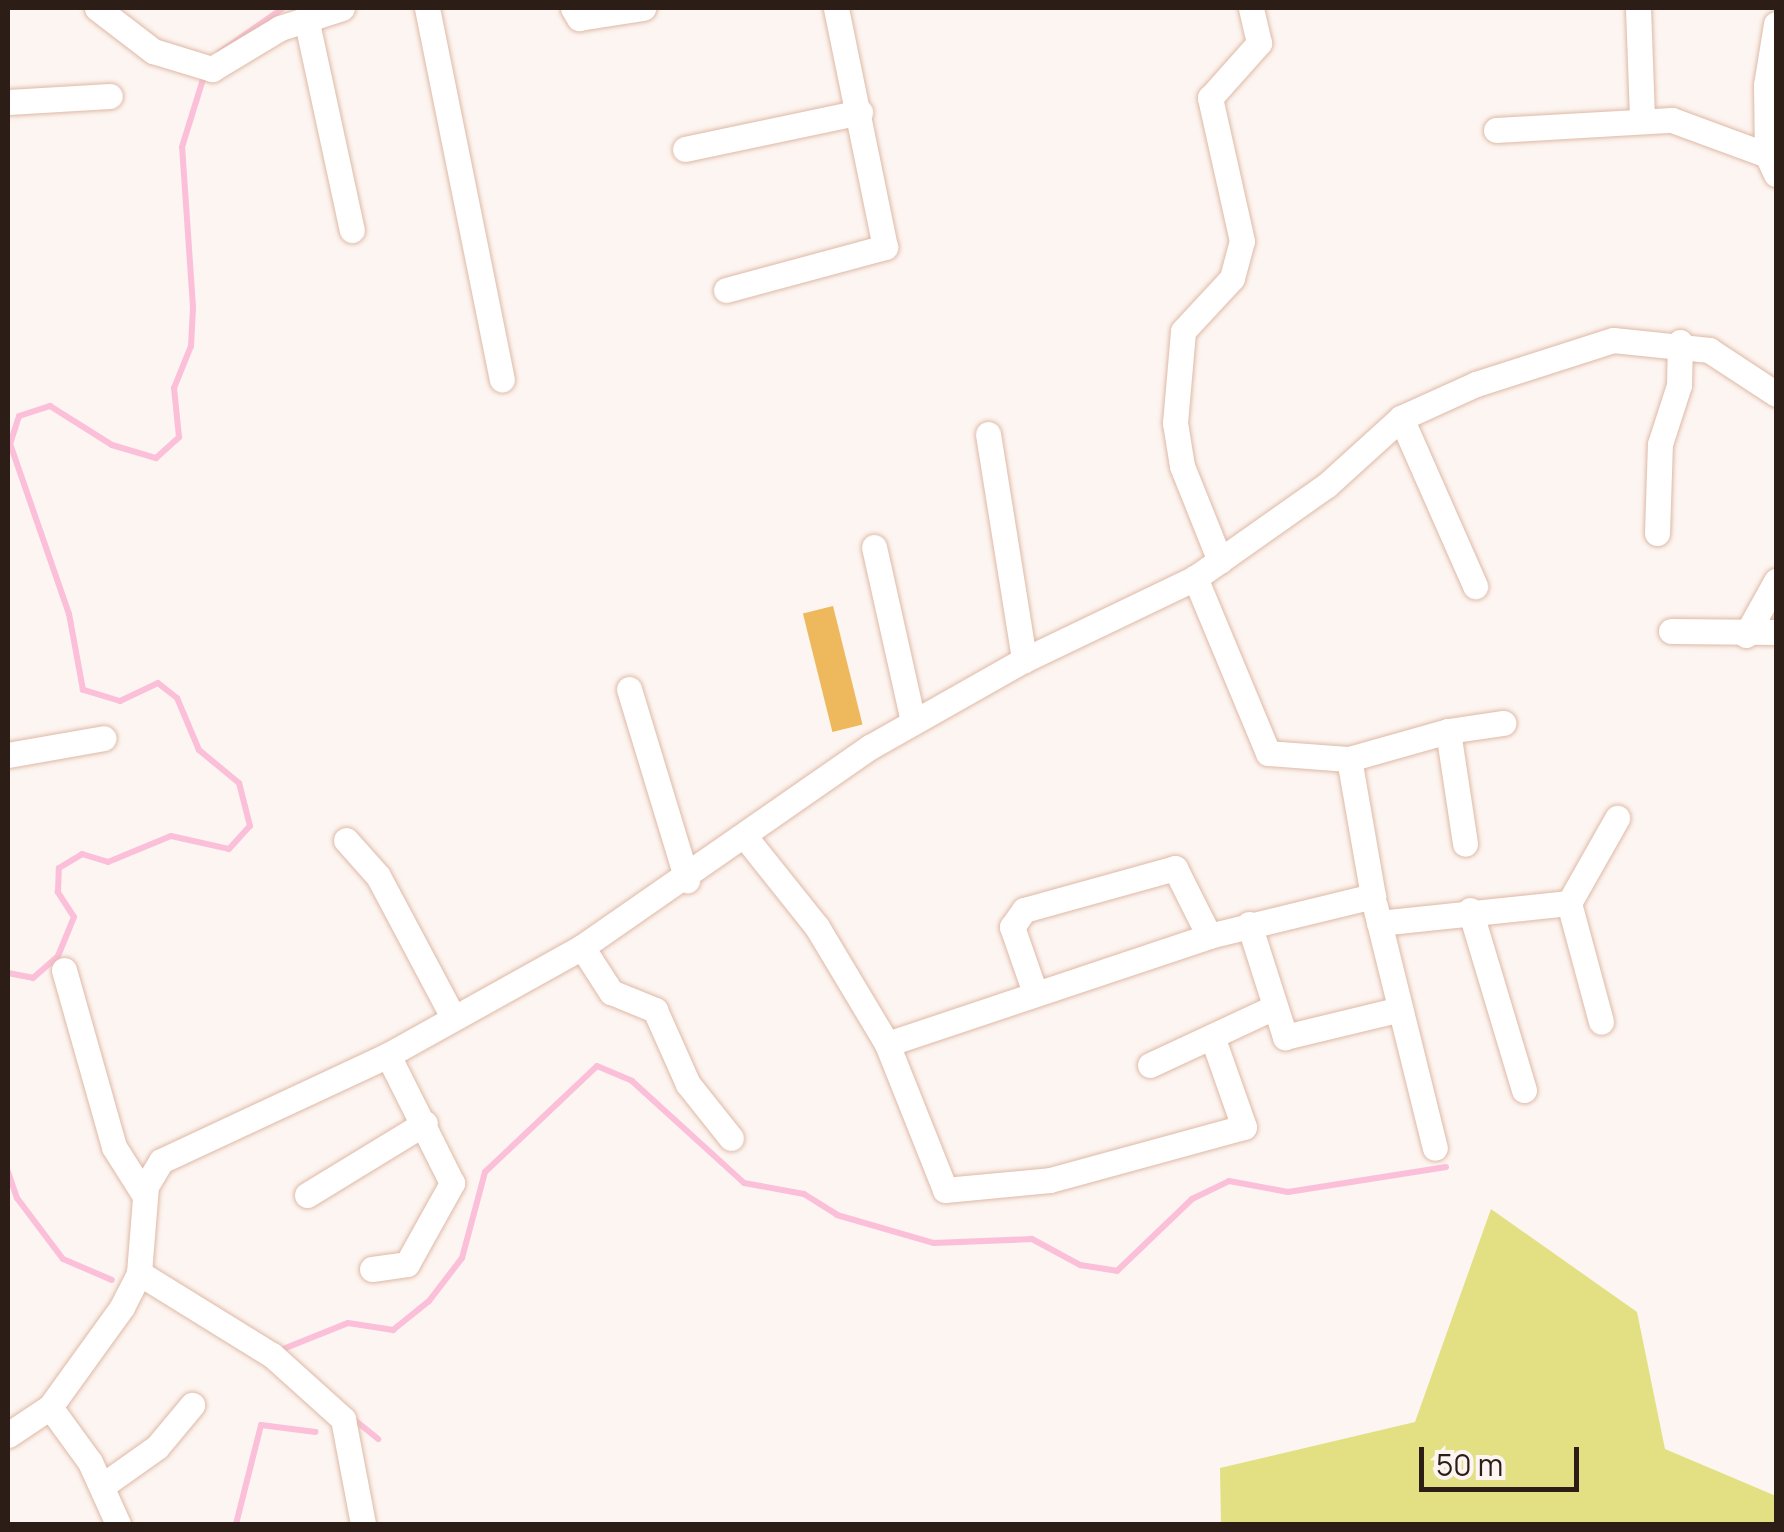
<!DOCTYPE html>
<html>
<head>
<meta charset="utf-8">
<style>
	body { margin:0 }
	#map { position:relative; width:1784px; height:1532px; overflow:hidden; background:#fdf5f1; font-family:Manrope,sans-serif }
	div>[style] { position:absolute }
	.green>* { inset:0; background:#e2e082 }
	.stream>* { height:6px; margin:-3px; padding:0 3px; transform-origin:3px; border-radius:3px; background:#fbbfd9 }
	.building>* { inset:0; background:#eeb85c; transform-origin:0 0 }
	.roads { filter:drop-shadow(0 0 2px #deb9a6) drop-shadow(0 0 2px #deb9a6) }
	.minor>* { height:25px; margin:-12.5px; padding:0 12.5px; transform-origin:12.5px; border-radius:12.5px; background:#fff }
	span { translate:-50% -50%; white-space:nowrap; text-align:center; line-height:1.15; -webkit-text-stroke:8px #fdf5f1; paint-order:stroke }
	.frame { position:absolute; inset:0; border:10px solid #2c1e17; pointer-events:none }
	.scale { position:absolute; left:1419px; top:1447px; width:160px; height:45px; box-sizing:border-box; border:5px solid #2c1e17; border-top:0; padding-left:12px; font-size:30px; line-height:35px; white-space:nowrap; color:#2c1e17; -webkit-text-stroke:8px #fdf5f1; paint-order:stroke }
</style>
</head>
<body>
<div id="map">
	<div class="green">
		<i style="clip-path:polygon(1491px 1209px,1637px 1312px,1665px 1449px,1776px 1496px,1776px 1524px,1221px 1524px,1220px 1468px,1415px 1422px)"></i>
	</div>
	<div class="stream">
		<i style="left:219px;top:53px;width:78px;rotate:-35.1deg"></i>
		<i style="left:8px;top:973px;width:25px;rotate:11deg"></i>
		<i style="left:33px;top:978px;width:33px;rotate:-41deg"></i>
		<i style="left:58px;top:956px;width:42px;rotate:-67.7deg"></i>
		<i style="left:74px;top:917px;width:30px;rotate:-123deg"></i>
		<i style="left:58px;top:892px;width:24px;rotate:-88deg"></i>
		<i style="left:59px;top:868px;width:27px;rotate:-31deg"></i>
		<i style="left:82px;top:854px;width:27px;rotate:17deg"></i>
		<i style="left:108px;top:862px;width:68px;rotate:-22.4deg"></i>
		<i style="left:171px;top:836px;width:59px;rotate:12.6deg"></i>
		<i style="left:229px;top:849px;width:31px;rotate:-48deg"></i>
		<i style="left:250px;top:826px;width:44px;rotate:-104.3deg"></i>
		<i style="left:239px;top:783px;width:52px;rotate:-140.5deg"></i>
		<i style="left:199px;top:750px;width:56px;rotate:-112.9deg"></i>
		<i style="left:177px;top:698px;width:24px;rotate:-142deg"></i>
		<i style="left:158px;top:683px;width:42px;rotate:154.7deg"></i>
		<i style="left:120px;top:701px;width:39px;rotate:-163deg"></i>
		<i style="left:83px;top:690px;width:77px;rotate:-100.4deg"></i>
		<i style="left:69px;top:614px;width:180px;rotate:-109.1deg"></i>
		<i style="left:10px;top:444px;width:29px;rotate:-72deg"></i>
		<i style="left:19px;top:416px;width:33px;rotate:-18deg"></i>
		<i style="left:50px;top:406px;width:73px;rotate:32.2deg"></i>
		<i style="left:112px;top:445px;width:46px;rotate:16.5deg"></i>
		<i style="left:156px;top:458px;width:31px;rotate:-42deg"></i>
		<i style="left:179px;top:437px;width:49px;rotate:-95.8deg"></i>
		<i style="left:174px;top:388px;width:45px;rotate:-68deg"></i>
		<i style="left:191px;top:346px;width:39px;rotate:-87deg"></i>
		<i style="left:193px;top:307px;width:160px;rotate:-93.9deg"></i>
		<i style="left:182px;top:147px;width:74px;rotate:-72.8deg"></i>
		<i style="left:8px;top:1172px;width:28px;rotate:71deg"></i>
		<i style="left:17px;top:1198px;width:76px;rotate:53deg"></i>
		<i style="left:63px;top:1259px;width:53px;rotate:23.2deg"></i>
		<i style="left:278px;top:1351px;width:75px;rotate:-21.8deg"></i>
		<i style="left:348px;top:1323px;width:46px;rotate:8.8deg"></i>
		<i style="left:393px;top:1330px;width:46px;rotate:-38.9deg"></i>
		<i style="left:429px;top:1301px;width:54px;rotate:-52.5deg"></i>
		<i style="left:462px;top:1258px;width:89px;rotate:-75deg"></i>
		<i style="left:485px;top:1172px;width:154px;rotate:-43.4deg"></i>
		<i style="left:597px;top:1066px;width:38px;rotate:23deg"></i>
		<i style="left:632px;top:1081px;width:151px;rotate:42.3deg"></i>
		<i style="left:744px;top:1183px;width:61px;rotate:10.4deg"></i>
		<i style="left:804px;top:1194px;width:39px;rotate:32deg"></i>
		<i style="left:837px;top:1215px;width:101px;rotate:16.1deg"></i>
		<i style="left:934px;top:1243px;width:98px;rotate:-2.3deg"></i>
		<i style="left:1032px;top:1239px;width:55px;rotate:28.4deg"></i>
		<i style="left:1080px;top:1265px;width:37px;rotate:9deg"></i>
		<i style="left:1117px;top:1271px;width:104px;rotate:-43.8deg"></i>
		<i style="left:1192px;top:1199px;width:41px;rotate:-25.9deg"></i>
		<i style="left:1229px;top:1181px;width:60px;rotate:10.6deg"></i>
		<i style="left:1288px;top:1192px;width:160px;rotate:-9deg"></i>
		<i style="left:351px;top:1417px;width:35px;rotate:39deg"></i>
		<i style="left:236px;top:1524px;width:102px;rotate:-75.8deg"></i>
		<i style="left:261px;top:1425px;width:55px;rotate:7.3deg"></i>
	</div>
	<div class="building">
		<i style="left:833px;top:606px;width:122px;height:31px;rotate:76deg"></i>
	</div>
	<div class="roads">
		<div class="minor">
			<i style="left:97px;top:8px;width:71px;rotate:37.5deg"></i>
			<i style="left:153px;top:51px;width:62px;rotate:17deg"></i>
			<i style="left:212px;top:69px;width:79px;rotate:-31.1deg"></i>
			<i style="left:280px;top:28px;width:65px;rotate:-17.9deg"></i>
			<i style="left:427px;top:8px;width:379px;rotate:78.6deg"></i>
			<i style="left:573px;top:8px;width:12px;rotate:59deg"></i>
			<i style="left:579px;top:18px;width:65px;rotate:-8.9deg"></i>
			<i style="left:1638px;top:8px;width:111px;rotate:87.9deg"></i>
			<i style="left:306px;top:18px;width:217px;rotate:77.8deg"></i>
			<i style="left:1776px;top:24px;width:62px;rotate:99.3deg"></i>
			<i style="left:1766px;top:85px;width:70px;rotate:89.2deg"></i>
			<i style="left:1767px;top:155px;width:21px;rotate:65deg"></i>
			<i style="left:8px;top:102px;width:102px;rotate:-3.4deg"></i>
			<i style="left:1496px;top:130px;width:176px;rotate:-3.3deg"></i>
			<i style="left:1672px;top:120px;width:101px;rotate:20.2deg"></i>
			<i style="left:685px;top:149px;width:179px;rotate:-11.9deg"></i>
			<i style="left:726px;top:290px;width:165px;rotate:-15.1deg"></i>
			<i style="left:885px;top:247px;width:244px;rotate:-101.6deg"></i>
			<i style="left:1401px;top:418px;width:184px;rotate:66.2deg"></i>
			<i style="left:988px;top:434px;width:229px;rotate:80.9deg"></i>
			<i style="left:1657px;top:533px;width:89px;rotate:-88.1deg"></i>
			<i style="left:1660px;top:444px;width:62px;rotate:-72.1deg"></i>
			<i style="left:1679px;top:385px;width:43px;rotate:-88.7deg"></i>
			<i style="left:874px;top:547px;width:179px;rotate:77.4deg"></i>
			<i style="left:1220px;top:561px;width:102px;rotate:-111.8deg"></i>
			<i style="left:1182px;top:466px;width:44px;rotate:-99.2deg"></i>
			<i style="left:1175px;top:423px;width:92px;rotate:-85deg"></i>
			<i style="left:1183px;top:331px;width:72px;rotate:-47.2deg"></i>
			<i style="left:1232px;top:278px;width:38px;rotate:-75deg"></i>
			<i style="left:1242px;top:241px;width:147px;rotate:-102.6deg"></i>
			<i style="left:1210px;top:98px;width:74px;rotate:-48.3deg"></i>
			<i style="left:1259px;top:43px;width:36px;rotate:-103deg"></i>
			<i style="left:1671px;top:631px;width:105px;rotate:0.5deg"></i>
			<i style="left:1746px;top:635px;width:62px;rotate:-60.9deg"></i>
			<i style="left:629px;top:689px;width:200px;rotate:73.1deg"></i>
			<i style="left:1448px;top:731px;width:56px;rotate:-8.3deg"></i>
			<i style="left:8px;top:755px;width:97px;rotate:-10deg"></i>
			<i style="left:1349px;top:759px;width:103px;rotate:-15.8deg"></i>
			<i style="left:1448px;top:731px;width:114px;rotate:81.4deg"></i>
			<i style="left:746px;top:838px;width:114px;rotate:51.4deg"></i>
			<i style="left:817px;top:927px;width:136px;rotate:59.1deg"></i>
			<i style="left:887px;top:1044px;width:157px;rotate:68.3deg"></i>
			<i style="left:945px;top:1190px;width:105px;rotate:-5.4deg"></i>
			<i style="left:1050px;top:1180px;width:201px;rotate:-15.3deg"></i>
			<i style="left:1244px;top:1127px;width:93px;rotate:-109.4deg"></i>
			<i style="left:346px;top:840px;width:48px;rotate:48.4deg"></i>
			<i style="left:378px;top:876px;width:157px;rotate:62deg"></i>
			<i style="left:1569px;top:903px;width:123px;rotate:74.9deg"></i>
			<i style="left:1375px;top:906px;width:249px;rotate:76.1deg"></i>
			<i style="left:1470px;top:910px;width:188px;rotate:73.3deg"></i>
			<i style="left:1379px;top:923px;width:191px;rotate:-6deg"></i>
			<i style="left:1569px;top:903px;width:98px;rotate:-60.5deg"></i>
			<i style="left:1249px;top:924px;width:119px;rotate:72.3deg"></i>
			<i style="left:1285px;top:1037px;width:115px;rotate:-13.6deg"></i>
			<i style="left:582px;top:947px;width:54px;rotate:57.2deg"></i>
			<i style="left:611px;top:992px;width:48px;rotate:22.2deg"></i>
			<i style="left:655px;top:1010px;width:81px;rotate:66deg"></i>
			<i style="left:688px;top:1084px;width:69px;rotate:51.5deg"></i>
			<i style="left:64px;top:970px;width:184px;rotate:74.2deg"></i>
			<i style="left:114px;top:1147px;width:58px;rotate:57.7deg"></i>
			<i style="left:1034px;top:990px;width:67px;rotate:-109.2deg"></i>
			<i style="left:1012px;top:927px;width:21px;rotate:-55deg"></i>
			<i style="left:1024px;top:910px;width:157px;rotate:-15.5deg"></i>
			<i style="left:1175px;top:868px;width:76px;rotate:63.4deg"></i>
			<i style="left:887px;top:1044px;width:340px;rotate:-18.5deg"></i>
			<i style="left:1209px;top:936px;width:169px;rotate:-13.7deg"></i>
			<i style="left:1373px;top:896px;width:139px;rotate:-99.9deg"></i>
			<i style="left:1349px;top:759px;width:81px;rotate:-175.8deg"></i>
			<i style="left:1268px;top:753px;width:190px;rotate:-112.6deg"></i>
			<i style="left:1150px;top:1065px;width:132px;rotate:-25deg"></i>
			<i style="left:307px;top:1195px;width:138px;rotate:-31.4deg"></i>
			<i style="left:372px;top:1269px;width:35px;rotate:-8deg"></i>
			<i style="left:407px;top:1264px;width:93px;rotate:-60.9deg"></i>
			<i style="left:452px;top:1183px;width:143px;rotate:-116.6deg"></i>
			<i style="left:139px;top:1273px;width:156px;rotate:31.7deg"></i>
			<i style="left:272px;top:1355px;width:96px;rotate:42deg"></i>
			<i style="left:343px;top:1419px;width:107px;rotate:79.2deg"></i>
			<i style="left:50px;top:1407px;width:68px;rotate:54deg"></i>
			<i style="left:90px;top:1462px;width:68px;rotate:65.7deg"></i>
			<i style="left:8px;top:1435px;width:50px;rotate:-33.7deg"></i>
			<i style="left:50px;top:1407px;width:123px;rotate:-54.2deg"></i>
			<i style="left:122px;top:1307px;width:38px;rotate:-63deg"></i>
			<i style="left:139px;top:1273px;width:87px;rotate:-85.4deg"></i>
			<i style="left:146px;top:1186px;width:29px;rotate:-59deg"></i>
			<i style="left:161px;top:1161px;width:251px;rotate:-25deg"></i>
			<i style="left:388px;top:1055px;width:222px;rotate:-29.1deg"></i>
			<i style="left:582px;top:947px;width:351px;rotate:-34.8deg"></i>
			<i style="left:870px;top:747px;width:177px;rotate:-29.5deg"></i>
			<i style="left:1024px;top:660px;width:190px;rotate:-25.6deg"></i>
			<i style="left:1195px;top:578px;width:161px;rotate:-35.2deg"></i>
			<i style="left:1327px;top:485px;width:100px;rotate:-42.2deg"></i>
			<i style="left:1401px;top:418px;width:82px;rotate:-24.4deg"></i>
			<i style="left:1476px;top:384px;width:144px;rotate:-17.8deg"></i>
			<i style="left:1613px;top:340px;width:97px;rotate:5.9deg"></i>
			<i style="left:1709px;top:350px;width:80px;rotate:33.3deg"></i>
			<i style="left:102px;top:1486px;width:67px;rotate:-35.3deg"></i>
			<i style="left:157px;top:1447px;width:55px;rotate:-50.2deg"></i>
		</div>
	</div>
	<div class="frame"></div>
	<div class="scale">50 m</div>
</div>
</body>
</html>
